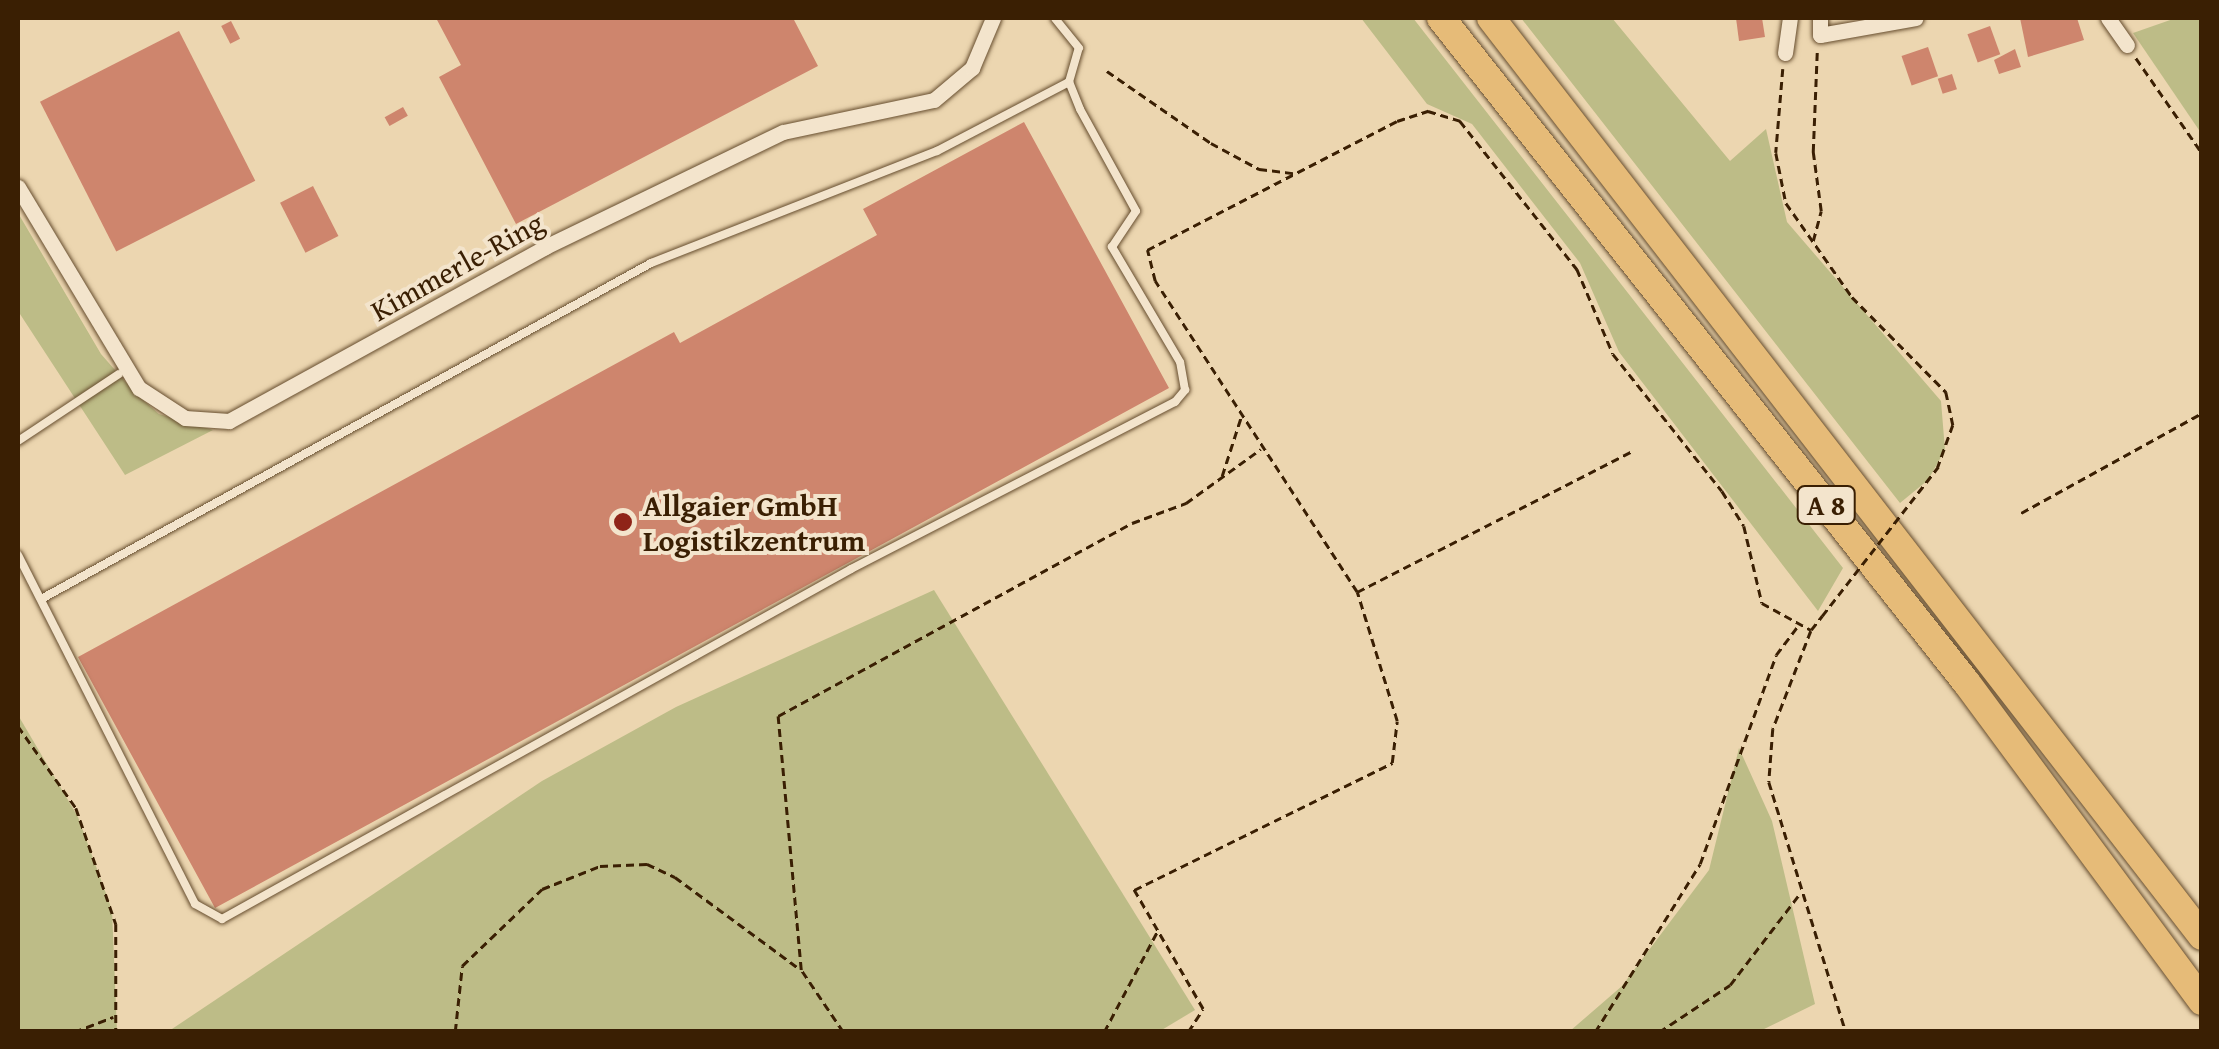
<!DOCTYPE html>
<html>
<head>
<meta charset="utf-8">
<style>
	body { margin:0 }
	#map { position:relative; width:2219px; height:1049px; overflow:hidden; background:#ecd6b0; font-family:"Gentium Book Plus",serif }
	div>[style] { position:absolute }
	.green>* { inset:0; background:#bdbc87 }
	.building>* { inset:0; background:#ce856d; transform-origin:0 0 }
	.path>* { height:2.5px; margin-top:-1.25px; transform-origin:0; background:repeating-linear-gradient(90deg,#3a1f03 0 8px,transparent 0 13px) }
	.roads { filter:drop-shadow(0 0 2px #664d2e) drop-shadow(0 0 2px #664d2e) }
	.lane>* { height:8px; margin:-4px; padding:0 4px; transform-origin:4px; border-radius:4px; background:#f3e4cc }
	.street>* { height:15px; margin:-7.5px; padding:0 7.5px; transform-origin:7.5px; border-radius:7.5px; background:#f3e4cc }
	.highway>* { height:28px; margin:-14px; padding:0 14px; transform-origin:14px; border-radius:14px; background:#e6bb78 }
	.path-bridge>* { height:2.5px; margin-top:-1.25px; transform-origin:0; background:repeating-linear-gradient(90deg,#3a1f03 0 8px,transparent 0 13px) }
	.dots>* { width:28px; height:28px; translate:-50% -50%; box-sizing:border-box; border:5px solid #f3e4cc; border-radius:50% }
	span { translate:-50% -50%; white-space:nowrap; text-align:center; line-height:1.15; -webkit-text-stroke:8px #f3e4cc; paint-order:stroke }
	.shield-label span { padding:2px 8px; background:#f3e4cc; border:2px solid; border-radius:8px; -webkit-text-stroke-width:0 }
	.shield-label { font-size:28px; color:#3a1f03; font-weight:700 }
	.street-label { font-size:30px; color:#3a1f03 }
	.poi-label { font-size:30px; color:#3a1f03; font-weight:700 }
	.left { translate:0 -50%; text-align:left }
	.frame { position:absolute; inset:0; border:20px solid #3a1f03; pointer-events:none }
</style>
</head>
<body>
<div id="map">
	<div class="green">
		<i style="clip-path:polygon(1361px 18px,1413px 18px,1843px 568px,1818px 611px,1619px 352px,1580px 263px,1472px 124px,1427px 104px)"></i>
		<i style="clip-path:polygon(1521px 18px,1612px 18px,1730px 161px,1766px 129px,1787px 222px,1941px 401px,1945px 450px,1928px 480px,1900px 503px)"></i>
		<i style="clip-path:polygon(2176px 18px,2201px 18px,2201px 133px,2133px 33px)"></i>
		<i style="clip-path:polygon(18px 213px,101px 354px,136px 394px,159px 414px,213px 430px,125px 475px,18px 311px)"></i>
		<i style="clip-path:polygon(934px 590px,1195px 1010px,1160px 1031px,169px 1031px,542px 781px,676px 707px)"></i>
		<i style="clip-path:polygon(18px 715px,78px 817px,112px 910px,117px 1031px,18px 1031px)"></i>
		<i style="clip-path:polygon(1739px 748px,1772px 821px,1815px 1004px,1760px 1031px,1570px 1031px,1622px 986px,1709px 870px)"></i>
	</div>
	<div class="building">
		<i style="clip-path:polygon(436px 18px,793px 18px,818px 66px,516px 224px,439px 77px,461px 65px)"></i>
		<i style="clip-path:polygon(1736px 18px,1762px 18px,1765px 37px,1739px 41px)"></i>
		<i style="clip-path:polygon(2020px 18px,2077px 18px,2084px 40px,2028px 57px)"></i>
		<i style="left:231px;top:21px;width:20px;height:11px;rotate:63deg"></i>
		<i style="left:1990px;top:26px;width:30px;height:24px;rotate:70deg"></i>
		<i style="left:179px;top:31px;width:168px;height:156px;rotate:63deg"></i>
		<i style="left:1928px;top:47px;width:31px;height:28px;rotate:71deg"></i>
		<i style="clip-path:polygon(2015px 49px,2021px 67px,1999px 74px,1994px 60px)"></i>
		<i style="left:1952px;top:74px;width:16px;height:15px;rotate:72deg"></i>
		<i style="left:403px;top:107px;width:10px;height:21px;rotate:61deg"></i>
		<i style="clip-path:polygon(1024px 122px,1169px 388px,215px 908px,78px 657px,674px 332px,680px 343px,877px 235px,863px 209px)"></i>
		<i style="left:313px;top:186px;width:56px;height:37px;rotate:63deg"></i>
	</div>
	<div class="path">
		<i style="left:2136px;top:58px;width:116px;rotate:55.2deg"></i>
		<i style="left:1783px;top:69px;width:84px;rotate:94.8deg"></i>
		<i style="left:1776px;top:153px;width:51px;rotate:78.7deg"></i>
		<i style="left:1786px;top:203px;width:115px;rotate:54.9deg"></i>
		<i style="left:1852px;top:297px;width:134px;rotate:45.3deg"></i>
		<i style="left:1946px;top:392px;width:34px;rotate:78deg"></i>
		<i style="left:1953px;top:425px;width:45px;rotate:109.7deg"></i>
		<i style="left:1107px;top:71px;width:126px;rotate:34.7deg"></i>
		<i style="left:1211px;top:143px;width:55px;rotate:28.4deg"></i>
		<i style="left:1259px;top:169px;width:38px;rotate:7deg"></i>
		<i style="left:1813px;top:241px;width:31px;rotate:-75deg"></i>
		<i style="left:1821px;top:211px;width:60px;rotate:-97.7deg"></i>
		<i style="left:1813px;top:152px;width:101px;rotate:-87.7deg"></i>
		<i style="left:1222px;top:476px;width:62px;rotate:-72.1deg"></i>
		<i style="left:2021px;top:513px;width:207px;rotate:-28.9deg"></i>
		<i style="left:1357px;top:592px;width:309px;rotate:-27.1deg"></i>
		<i style="left:1811px;top:631px;width:105px;rotate:111.2deg"></i>
		<i style="left:1773px;top:729px;width:53px;rotate:94.3deg"></i>
		<i style="left:1769px;top:782px;width:262px;rotate:72.9deg"></i>
		<i style="left:18px;top:726px;width:100px;rotate:54.7deg"></i>
		<i style="left:76px;top:808px;width:123px;rotate:71deg"></i>
		<i style="left:116px;top:924px;width:108px;rotate:90deg"></i>
		<i style="left:74px;top:1032px;width:42px;rotate:-21deg"></i>
		<i style="left:455px;top:1032px;width:66px;rotate:-83.9deg"></i>
		<i style="left:462px;top:966px;width:111px;rotate:-43.9deg"></i>
		<i style="left:542px;top:889px;width:62px;rotate:-21.6deg"></i>
		<i style="left:600px;top:866px;width:47px;rotate:-2.4deg"></i>
		<i style="left:647px;top:864px;width:31px;rotate:25deg"></i>
		<i style="left:675px;top:877px;width:155px;rotate:36.4deg"></i>
		<i style="left:843px;top:1032px;width:75px;rotate:-124.1deg"></i>
		<i style="left:801px;top:970px;width:255px;rotate:-95.2deg"></i>
		<i style="left:778px;top:716px;width:403px;rotate:-28.6deg"></i>
		<i style="left:1132px;top:523px;width:58px;rotate:-20.3deg"></i>
		<i style="left:1186px;top:503px;width:92px;rotate:-35.8deg"></i>
		<i style="left:1104px;top:1032px;width:113px;rotate:-62.1deg"></i>
		<i style="left:1188px;top:1032px;width:27px;rotate:-57deg"></i>
		<i style="left:1203px;top:1009px;width:138px;rotate:-120.1deg"></i>
		<i style="left:1134px;top:890px;width:288px;rotate:-26.2deg"></i>
		<i style="left:1392px;top:763px;width:42px;rotate:-83.2deg"></i>
		<i style="left:1397px;top:721px;width:135px;rotate:-107.2deg"></i>
		<i style="left:1357px;top:592px;width:371px;rotate:-123deg"></i>
		<i style="left:1155px;top:281px;width:32px;rotate:-104deg"></i>
		<i style="left:1147px;top:250px;width:281px;rotate:-27.3deg"></i>
		<i style="left:1397px;top:121px;width:33px;rotate:-18deg"></i>
		<i style="left:1428px;top:111px;width:34px;rotate:17deg"></i>
		<i style="left:1460px;top:121px;width:189px;rotate:51.7deg"></i>
		<i style="left:1577px;top:269px;width:92px;rotate:67deg"></i>
		<i style="left:1613px;top:354px;width:175px;rotate:51.5deg"></i>
		<i style="left:1722px;top:491px;width:41px;rotate:57.8deg"></i>
		<i style="left:1744px;top:526px;width:79px;rotate:76.8deg"></i>
		<i style="left:1762px;top:603px;width:56px;rotate:28.9deg"></i>
		<i style="left:1811px;top:630px;width:18px;rotate:-52deg"></i>
		<i style="left:1595px;top:1032px;width:198px;rotate:-58deg"></i>
		<i style="left:1700px;top:864px;width:222px;rotate:-70deg"></i>
		<i style="left:1776px;top:655px;width:36px;rotate:-53deg"></i>
		<i style="left:1659px;top:1032px;width:85px;rotate:-33.5deg"></i>
		<i style="left:1730px;top:985px;width:112px;rotate:-52.6deg"></i>
	</div>
	<div class="roads">
		<div class="lane">
			<i style="left:18px;top:441px;width:121px;rotate:-33.6deg"></i>
			<i style="left:18px;top:555px;width:391px;rotate:63.1deg"></i>
			<i style="left:195px;top:904px;width:31px;rotate:29deg"></i>
			<i style="left:222px;top:919px;width:720px;rotate:-29.09deg"></i>
			<i style="left:851px;top:569px;width:365px;rotate:-27.3deg"></i>
			<i style="left:1175px;top:402px;width:16px;rotate:-50deg"></i>
			<i style="left:1185px;top:390px;width:28px;rotate:-100deg"></i>
			<i style="left:1180px;top:362px;width:134px;rotate:-120.6deg"></i>
			<i style="left:1112px;top:247px;width:43px;rotate:-56.3deg"></i>
			<i style="left:1136px;top:211px;width:116px;rotate:-118.8deg"></i>
			<i style="left:1080px;top:109px;width:29px;rotate:-112deg"></i>
			<i style="left:1069px;top:82px;width:35px;rotate:-74deg"></i>
			<i style="left:1079px;top:48px;width:38px;rotate:-129deg"></i>
			<i style="left:43px;top:598px;width:694px;rotate:-28.85deg"></i>
			<i style="left:651px;top:263px;width:307px;rotate:-21.4deg"></i>
			<i style="left:937px;top:151px;width:149px;rotate:-27.6deg"></i>
		</div>
		<div class="street">
			<i style="left:1820px;top:18px;width:17px;rotate:90deg"></i>
			<i style="left:1820px;top:35px;width:97px;rotate:-10deg"></i>
			<i style="left:2108px;top:18px;width:33px;rotate:55deg"></i>
			<i style="left:1785px;top:53px;width:35px;rotate:-82deg"></i>
			<i style="left:18px;top:187px;width:235px;rotate:59deg"></i>
			<i style="left:139px;top:388px;width:55px;rotate:33.1deg"></i>
			<i style="left:185px;top:418px;width:44px;rotate:3.9deg"></i>
			<i style="left:229px;top:421px;width:361px;rotate:-28.8deg"></i>
			<i style="left:545px;top:247px;width:264px;rotate:-25.8deg"></i>
			<i style="left:783px;top:132px;width:154px;rotate:-12deg"></i>
			<i style="left:934px;top:100px;width:50px;rotate:-40.1deg"></i>
			<i style="left:972px;top:68px;width:54px;rotate:-67.2deg"></i>
		</div>
		<div class="highway">
			<i style="left:1441px;top:18px;width:846px;rotate:51.67deg"></i>
			<i style="left:1966px;top:682px;width:397px;rotate:53.5deg"></i>
			<i style="left:1491px;top:18px;width:1161px;rotate:52.24deg"></i>
		</div>
	</div>
	<div class="path-bridge">
		<i style="left:1822px;top:616px;width:189px;rotate:-52.1deg"></i>
	</div>
	<div class="dots">
		<i style="left:623px;top:522px;background:#8f2418"></i>
	</div>
	<div class="shield-label">
		<span style="left:1826px;top:505px">A 8</span>
	</div>
	<div class="street-label">
		<span style="left:457px;top:266px;rotate:-29deg">Kimmerle-Ring</span>
	</div>
	<div class="poi-label">
		<span class="left" style="left:643px;top:522px">Allgaier GmbH<br>Logistikzentrum</span>
	</div>
	<div class="frame"></div>
</div>
</body>
</html>
